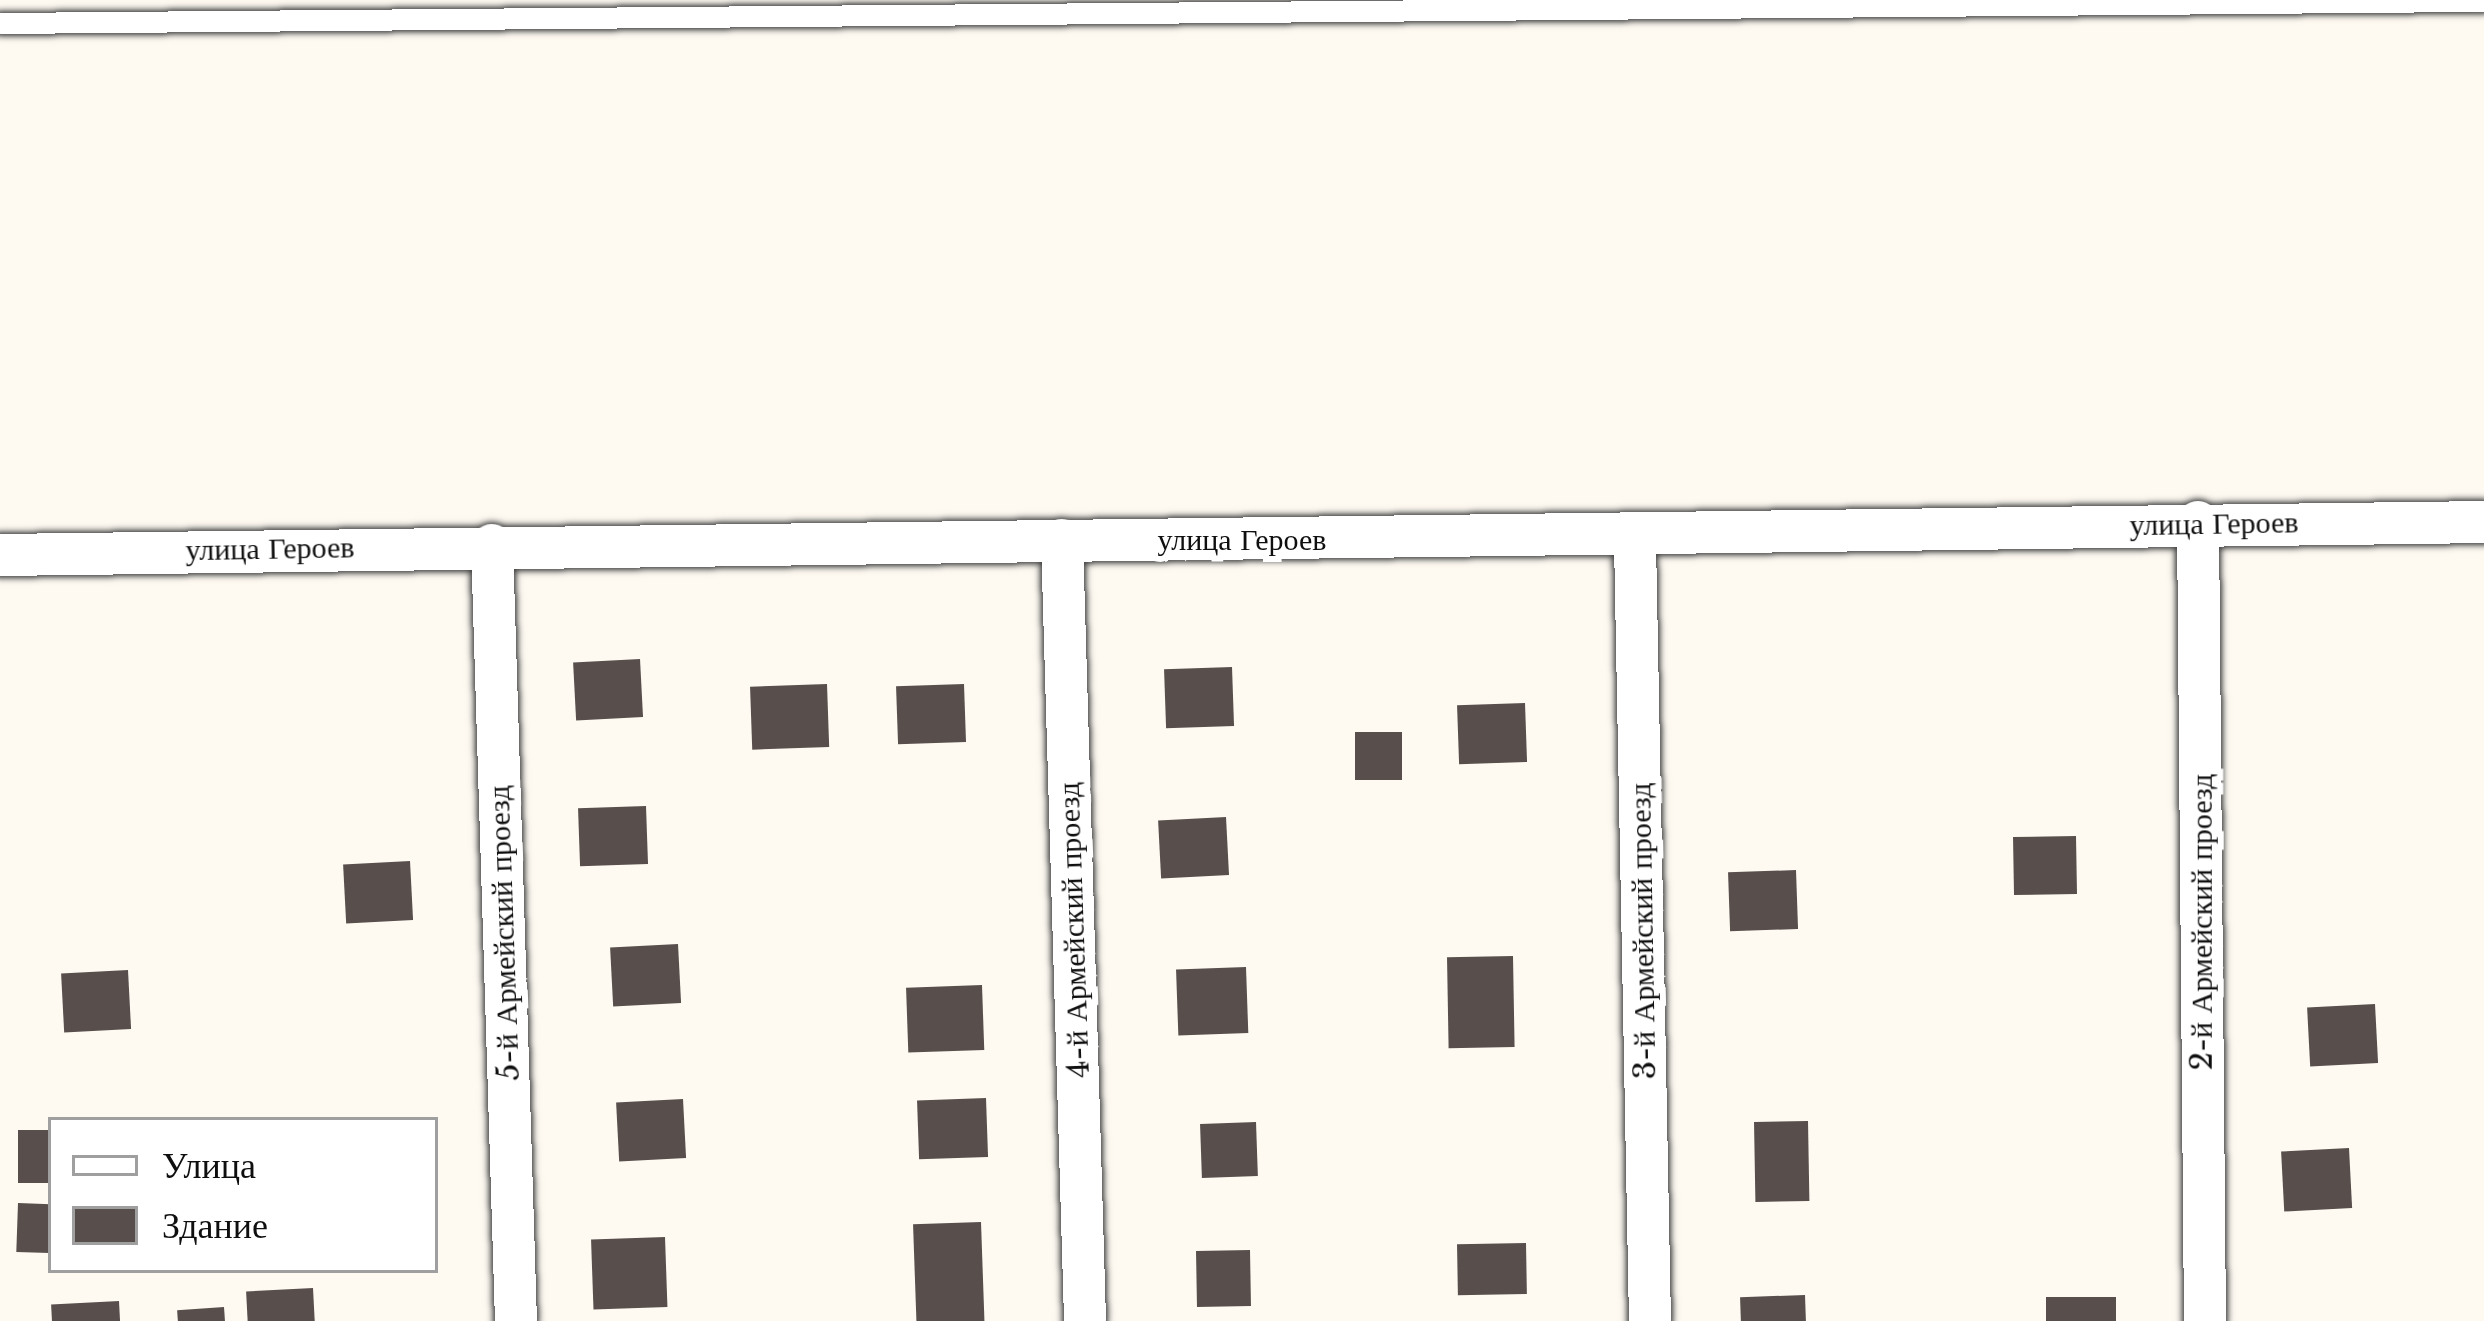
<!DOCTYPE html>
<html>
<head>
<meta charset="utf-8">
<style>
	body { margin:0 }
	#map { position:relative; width:2484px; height:1321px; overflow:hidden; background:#fefaf2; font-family:"Libre Baskerville",serif }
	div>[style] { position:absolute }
	.building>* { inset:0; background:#584f4c; transform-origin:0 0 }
	.roads { filter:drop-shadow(0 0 3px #424242) drop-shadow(0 0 3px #424242) }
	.lane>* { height:21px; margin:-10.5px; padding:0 10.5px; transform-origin:10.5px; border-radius:10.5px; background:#fff }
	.street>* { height:42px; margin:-21px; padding:0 21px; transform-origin:21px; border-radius:21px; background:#fff }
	span { translate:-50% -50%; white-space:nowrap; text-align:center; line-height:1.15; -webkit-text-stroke:12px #fff; paint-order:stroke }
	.street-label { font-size:30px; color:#0f0f0f }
	.legend { position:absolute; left:48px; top:1117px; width:390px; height:156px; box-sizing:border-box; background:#fff; border:3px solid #9f9f9f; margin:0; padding:15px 21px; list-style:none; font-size:36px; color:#0f0f0f }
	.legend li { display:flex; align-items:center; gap:24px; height:60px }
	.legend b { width:60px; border:3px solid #9f9f9f }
</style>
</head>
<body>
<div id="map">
	<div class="building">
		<i style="left:640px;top:659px;width:58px;height:67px;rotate:87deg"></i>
		<i style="left:1232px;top:667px;width:59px;height:68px;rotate:88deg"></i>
		<i style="left:827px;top:684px;width:63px;height:77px;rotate:88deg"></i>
		<i style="left:964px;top:684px;width:58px;height:68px;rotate:88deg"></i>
		<i style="left:1525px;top:703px;width:59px;height:68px;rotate:88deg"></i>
		<i style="left:1355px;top:732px;width:47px;height:48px"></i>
		<i style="left:646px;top:806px;width:58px;height:68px;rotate:88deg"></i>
		<i style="left:1226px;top:817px;width:58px;height:68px;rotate:87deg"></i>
		<i style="left:2076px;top:836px;width:58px;height:63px;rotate:89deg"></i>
		<i style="left:410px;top:861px;width:59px;height:67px;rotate:87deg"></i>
		<i style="left:1796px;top:870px;width:59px;height:68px;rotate:88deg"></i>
		<i style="left:678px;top:944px;width:59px;height:68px;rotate:87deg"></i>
		<i style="left:1513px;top:956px;width:91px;height:66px;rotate:89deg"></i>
		<i style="left:1246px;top:967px;width:66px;height:70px;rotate:88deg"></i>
		<i style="left:128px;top:970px;width:59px;height:67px;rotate:87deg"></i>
		<i style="left:982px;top:985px;width:65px;height:76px;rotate:88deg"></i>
		<i style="left:2375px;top:1004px;width:59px;height:68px;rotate:87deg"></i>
		<i style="left:986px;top:1098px;width:59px;height:69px;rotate:88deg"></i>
		<i style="left:683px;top:1099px;width:59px;height:67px;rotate:87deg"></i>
		<i style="left:1808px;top:1121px;width:80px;height:54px;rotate:89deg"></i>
		<i style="left:1256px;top:1122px;width:54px;height:56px;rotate:88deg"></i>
		<i style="left:18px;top:1130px;width:33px;height:53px"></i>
		<i style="left:2349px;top:1148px;width:60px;height:68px;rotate:87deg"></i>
		<i style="left:18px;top:1203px;width:33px;height:49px;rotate:2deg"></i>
		<i style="left:981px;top:1222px;width:99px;height:68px;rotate:88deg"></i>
		<i style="left:665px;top:1237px;width:70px;height:74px;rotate:88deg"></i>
		<i style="left:1526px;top:1243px;width:51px;height:69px;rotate:89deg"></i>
		<i style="left:1250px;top:1250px;width:56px;height:54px;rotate:89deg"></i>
		<i style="left:313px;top:1288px;width:33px;height:67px;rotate:87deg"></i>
		<i style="left:1805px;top:1295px;width:26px;height:65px;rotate:88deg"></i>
		<i style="left:2046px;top:1297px;width:70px;height:24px"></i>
		<i style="left:119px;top:1301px;width:20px;height:68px;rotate:87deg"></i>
		<i style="left:224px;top:1307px;width:14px;height:47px;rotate:86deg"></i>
	</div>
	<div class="roads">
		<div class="lane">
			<i style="left:0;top:23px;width:2484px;rotate:-0.51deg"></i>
		</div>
		<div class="street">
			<i style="left:2198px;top:522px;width:799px;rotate:89.5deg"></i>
			<i style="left:1062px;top:540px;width:781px;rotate:88.31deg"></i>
			<i style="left:1635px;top:541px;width:780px;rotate:88.9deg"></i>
			<i style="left:492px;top:545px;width:776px;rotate:88.23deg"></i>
			<i style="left:0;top:555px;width:2484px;rotate:-0.76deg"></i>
		</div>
	</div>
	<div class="street-label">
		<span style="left:2214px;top:524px;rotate:-1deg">улица Героев</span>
		<span style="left:1242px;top:540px">улица Героев</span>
		<span style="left:270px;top:549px;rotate:-1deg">улица Героев</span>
		<span style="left:2202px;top:922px;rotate:-90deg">2-й Армейский проезд</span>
		<span style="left:1074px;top:930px;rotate:-92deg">4-й Армейский проезд</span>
		<span style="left:1643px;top:931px;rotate:-91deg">3-й Армейский проезд</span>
		<span style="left:504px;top:933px;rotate:-92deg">5-й Армейский проезд</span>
	</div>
	<ul class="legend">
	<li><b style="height:15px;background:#fff"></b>Улица</li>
	<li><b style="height:33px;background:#584f4c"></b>Здание</li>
	</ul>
</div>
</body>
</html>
